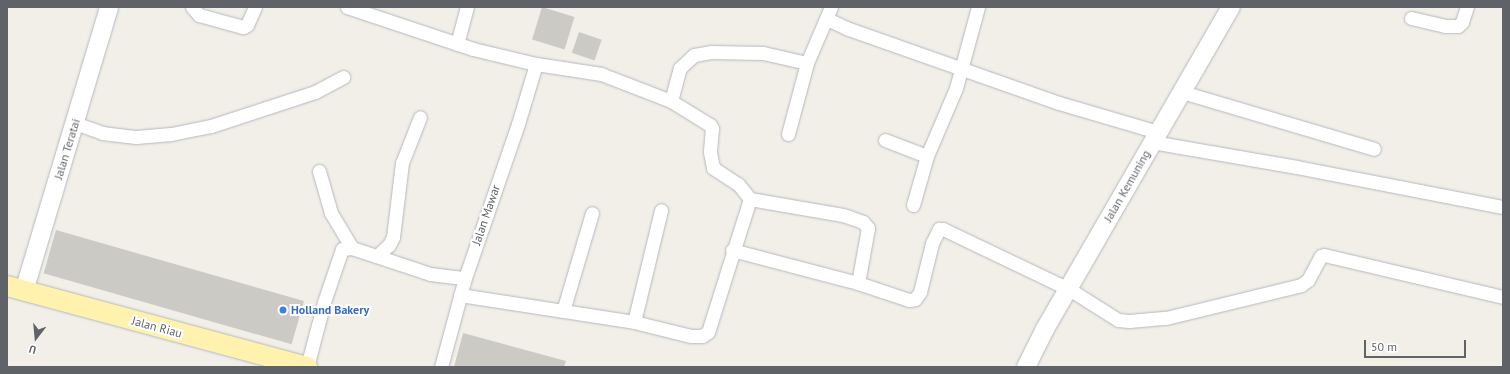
<!DOCTYPE html>
<html>
<head>
<meta charset="utf-8">
<style>
	body { margin:0 }
	#map { position:relative; width:1510px; height:374px; overflow:hidden; background:#f1efe8; font-family:"PT Sans",sans-serif }
	div>[style] { position:absolute }
	.building>* { inset:0; background:#cccac5; transform-origin:0 0 }
	.roads { filter:drop-shadow(0 0 1px #b5b8bc) drop-shadow(0 0 1px #b5b8bc) }
	.street>* { height:13px; margin:-6.5px; padding:0 6.5px; transform-origin:6.5px; border-radius:6.5px; background:#fff }
	.secondary>* { height:18px; margin:-9px; padding:0 9px; transform-origin:9px; border-radius:9px; background:#fff }
	.primary>* { height:20px; margin:-10px; padding:0 10px; transform-origin:10px; border-radius:10px; background:#fff2af }
	.dots>* { width:11px; height:11px; translate:-50% -50%; box-sizing:border-box; border:2px solid #fff; border-radius:50% }
	span { translate:-50% -50%; white-space:nowrap; text-align:center; line-height:1.15; -webkit-text-stroke:4px #fff; paint-order:stroke }
	.street-label { font-size:12px; color:#5f6368 }
	.shop-label { font-size:12px; color:#366cbe; font-weight:700 }
	.left { translate:0 -50%; text-align:left }
	.frame { position:absolute; inset:0; border:8px solid #5f6368; pointer-events:none }
	.north { position:absolute; left:16px; top:318px; width:40px; height:40px; -webkit-text-stroke:3px #fff; paint-order:stroke; rotate:196deg; font-size:11px; font-weight:700; line-height:16px; text-align:center; color:#5f6368 }
	.north::after { content:''; display:block; margin:auto; width:14px; height:18px; background:#5f6368; clip-path:polygon(50% 0,100% 100%,50% 72%,0 100%) }
	.scale { position:absolute; left:1364px; top:340px; width:102px; height:18px; box-sizing:border-box; border:2px solid #5f6368; border-top:0; padding-left:5px; font-size:12px; line-height:14px; white-space:nowrap; color:#5f6368; -webkit-text-stroke:3px #fff; paint-order:stroke }
</style>
</head>
<body>
<div id="map">
	<div class="building">
		<i style="left:542px;top:7px;width:34px;height:34px;rotate:17deg"></i>
		<i style="left:579px;top:32px;width:24px;height:22px;rotate:19deg"></i>
		<i style="left:56px;top:230px;width:258px;height:45px;rotate:16deg"></i>
		<i style="clip-path:polygon(463px 333px,566px 361px,564px 367px,454px 367px)"></i>
	</div>
	<div class="roads">
		<div class="street">
			<i style="left:192px;top:7px;width:11px;rotate:49deg"></i>
			<i style="left:199px;top:15px;width:46px;rotate:15.3deg"></i>
			<i style="left:243px;top:27px;width:4px;rotate:-27deg"></i>
			<i style="left:247px;top:25px;width:20px;rotate:-66deg"></i>
			<i style="left:347px;top:7px;width:133px;rotate:18.4deg"></i>
			<i style="left:473px;top:49px;width:65px;rotate:13.4deg"></i>
			<i style="left:536px;top:64px;width:66px;rotate:8.7deg"></i>
			<i style="left:601px;top:74px;width:75px;rotate:21.1deg"></i>
			<i style="left:671px;top:101px;width:46px;rotate:31.6deg"></i>
			<i style="left:710px;top:125px;width:4px;rotate:56deg"></i>
			<i style="left:712px;top:128px;width:24px;rotate:95deg"></i>
			<i style="left:710px;top:152px;width:16px;rotate:79deg"></i>
			<i style="left:713px;top:168px;width:30px;rotate:33deg"></i>
			<i style="left:738px;top:184px;width:19px;rotate:51deg"></i>
			<i style="left:750px;top:199px;width:94px;rotate:9.8deg"></i>
			<i style="left:843px;top:215px;width:21px;rotate:19deg"></i>
			<i style="left:863px;top:222px;width:8px;rotate:50deg"></i>
			<i style="left:868px;top:228px;width:56px;rotate:100.3deg"></i>
			<i style="left:1411px;top:18px;width:35px;rotate:13deg"></i>
			<i style="left:1445px;top:26px;width:13px"></i>
			<i style="left:1458px;top:26px;width:6px;rotate:-45deg"></i>
			<i style="left:1462px;top:22px;width:16px;rotate:-72deg"></i>
			<i style="left:827px;top:19px;width:21px;rotate:25deg"></i>
			<i style="left:846px;top:28px;width:226px;rotate:19.4deg"></i>
			<i style="left:1059px;top:103px;width:103px;rotate:16.3deg"></i>
			<i style="left:457px;top:44px;width:38px;rotate:-75deg"></i>
			<i style="left:1182px;top:92px;width:200px;rotate:16.5deg"></i>
			<i style="left:671px;top:101px;width:34px;rotate:-75deg"></i>
			<i style="left:680px;top:68px;width:19px;rotate:-43deg"></i>
			<i style="left:694px;top:55px;width:17px;rotate:-10deg"></i>
			<i style="left:711px;top:52px;width:52px;rotate:1.1deg"></i>
			<i style="left:763px;top:53px;width:45px;rotate:12.8deg"></i>
			<i style="left:807px;top:63px;width:61px;rotate:-66.8deg"></i>
			<i style="left:75px;top:123px;width:29px;rotate:20deg"></i>
			<i style="left:102px;top:133px;width:34px;rotate:7deg"></i>
			<i style="left:136px;top:137px;width:35px;rotate:-5deg"></i>
			<i style="left:171px;top:134px;width:41px;rotate:-11.3deg"></i>
			<i style="left:211px;top:126px;width:109px;rotate:-18.1deg"></i>
			<i style="left:315px;top:92px;width:32px;rotate:-28deg"></i>
			<i style="left:788px;top:134px;width:73px;rotate:-75deg"></i>
			<i style="left:885px;top:140px;width:45px;rotate:20.9deg"></i>
			<i style="left:927px;top:156px;width:74px;rotate:-66.9deg"></i>
			<i style="left:956px;top:88px;width:84px;rotate:-74.8deg"></i>
			<i style="left:1152px;top:142px;width:147px;rotate:9.8deg"></i>
			<i style="left:1297px;top:167px;width:210px;rotate:11deg"></i>
			<i style="left:319px;top:171px;width:44px;rotate:74.1deg"></i>
			<i style="left:331px;top:213px;width:41px;rotate:59deg"></i>
			<i style="left:913px;top:205px;width:51px;rotate:-74.1deg"></i>
			<i style="left:732px;top:250px;width:130px;rotate:14.7deg"></i>
			<i style="left:858px;top:283px;width:54px;rotate:18.4deg"></i>
			<i style="left:909px;top:300px;width:6px;rotate:-9deg"></i>
			<i style="left:915px;top:299px;width:9px;rotate:-54deg"></i>
			<i style="left:920px;top:292px;width:50px;rotate:-76.2deg"></i>
			<i style="left:932px;top:243px;width:16px;rotate:-63deg"></i>
			<i style="left:939px;top:229px;width:4px"></i>
			<i style="left:943px;top:229px;width:140px;rotate:25.5deg"></i>
			<i style="left:1069px;top:289px;width:58px;rotate:32.3deg"></i>
			<i style="left:1118px;top:320px;width:11px;rotate:5deg"></i>
			<i style="left:1129px;top:321px;width:37px;rotate:-5deg"></i>
			<i style="left:1166px;top:318px;width:139px;rotate:-13.7deg"></i>
			<i style="left:1301px;top:285px;width:9px;rotate:-36deg"></i>
			<i style="left:1308px;top:280px;width:27px;rotate:-62deg"></i>
			<i style="left:1321px;top:256px;width:3px;rotate:-18deg"></i>
			<i style="left:1324px;top:255px;width:184px;rotate:13.2deg"></i>
			<i style="left:377px;top:256px;width:16px;rotate:-43deg"></i>
			<i style="left:389px;top:245px;width:9px;rotate:-63deg"></i>
			<i style="left:393px;top:237px;width:75px;rotate:-83.1deg"></i>
			<i style="left:402px;top:163px;width:49px;rotate:-68.6deg"></i>
			<i style="left:460px;top:295px;width:176px;rotate:8.8deg"></i>
			<i style="left:634px;top:322px;width:59px;rotate:13.8deg"></i>
			<i style="left:691px;top:336px;width:11px"></i>
			<i style="left:702px;top:336px;width:7px;rotate:-34deg"></i>
			<i style="left:708px;top:332px;width:139px;rotate:-72.5deg"></i>
			<i style="left:563px;top:311px;width:102px;rotate:-73.5deg"></i>
			<i style="left:634px;top:322px;width:115px;rotate:-76.4deg"></i>
			<i style="left:307px;top:367px;width:67px;rotate:-75.3deg"></i>
			<i style="left:324px;top:302px;width:56px;rotate:-71.2deg"></i>
			<i style="left:342px;top:249px;width:10px;rotate:-6deg"></i>
			<i style="left:352px;top:248px;width:82px;rotate:18.4deg"></i>
			<i style="left:430px;top:274px;width:35px;rotate:7deg"></i>
			<i style="left:441px;top:367px;width:92px;rotate:-74.9deg"></i>
			<i style="left:465px;top:278px;width:163px;rotate:-71deg"></i>
			<i style="left:518px;top:124px;width:63px;rotate:-73.3deg"></i>
		</div>
		<div class="secondary">
			<i style="left:24px;top:291px;width:296px;rotate:-73.3deg"></i>
			<i style="left:1026px;top:367px;width:42px;rotate:-63.4deg"></i>
			<i style="left:1045px;top:329px;width:372px;rotate:-60deg"></i>
		</div>
		<div class="primary">
			<i style="left:7px;top:286px;width:311px;rotate:15.1deg"></i>
		</div>
	</div>
	<div class="dots">
		<i style="left:283px;top:310px;background:#3f7fe0"></i>
	</div>
	<div class="street-label">
		<span style="left:67px;top:149px;rotate:-73deg">Jalan Teratai</span>
		<span style="left:1127px;top:186px;rotate:-60deg">Jalan Kemuning</span>
		<span style="left:486px;top:215px;rotate:-71deg">Jalan Mawar</span>
		<span style="left:157px;top:327px;rotate:15deg">Jalan Riau</span>
	</div>
	<div class="shop-label">
		<span class="left" style="left:291px;top:310px">Holland Bakery</span>
	</div>
	<div class="frame"></div>
	<div class="north">U</div>
	<div class="scale">50 m</div>
</div>
</body>
</html>
